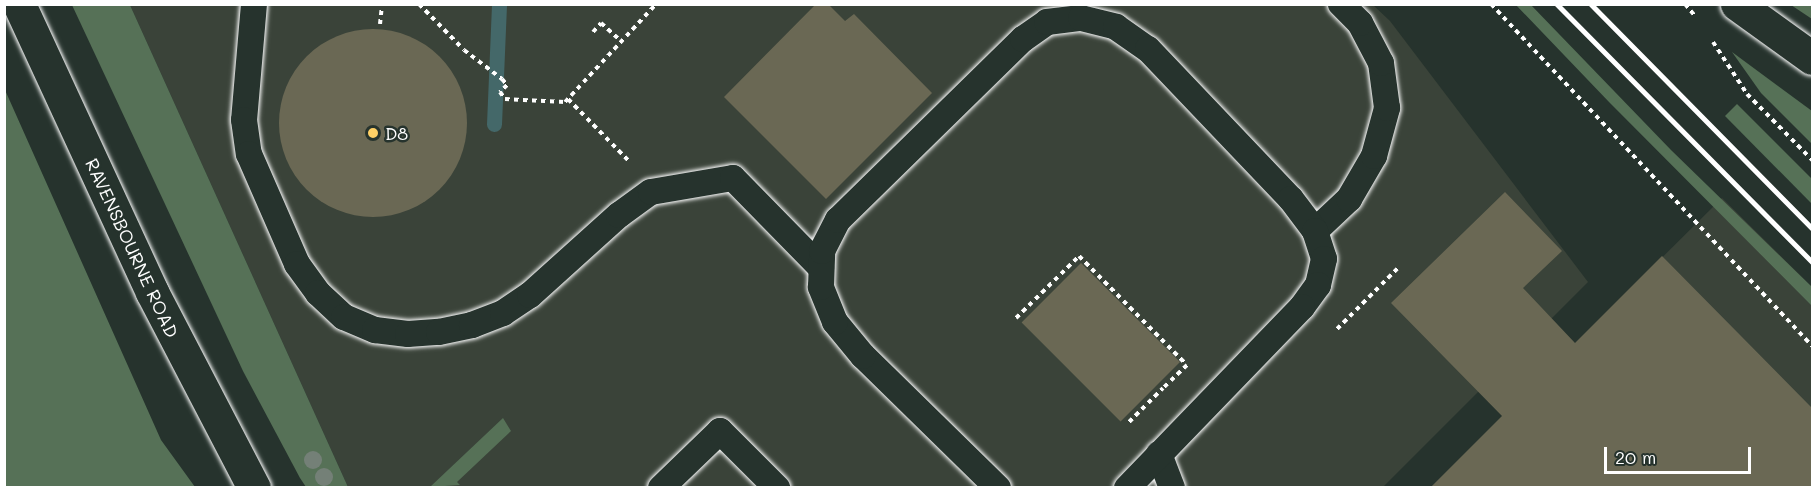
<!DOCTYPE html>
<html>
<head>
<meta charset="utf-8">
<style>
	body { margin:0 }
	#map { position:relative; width:1817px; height:492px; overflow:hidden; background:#26332d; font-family:Mali,sans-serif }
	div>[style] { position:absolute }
	.built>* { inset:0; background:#3a4339 }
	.green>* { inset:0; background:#567157 }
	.stream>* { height:15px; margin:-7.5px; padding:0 7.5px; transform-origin:7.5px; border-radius:7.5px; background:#446869 }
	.building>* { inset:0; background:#6a6854; transform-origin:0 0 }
	.round { border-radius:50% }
	.path>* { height:4px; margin-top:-2px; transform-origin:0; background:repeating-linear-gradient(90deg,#fff 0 4.5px,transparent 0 9px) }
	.roads { filter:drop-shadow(0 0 2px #fff) drop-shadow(0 0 2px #fff) }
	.lane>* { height:26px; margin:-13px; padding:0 13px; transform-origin:13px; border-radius:13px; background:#26332d }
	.street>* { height:33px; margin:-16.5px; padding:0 16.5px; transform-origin:16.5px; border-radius:16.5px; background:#26332d }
	.highway>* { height:33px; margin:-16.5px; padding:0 16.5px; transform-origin:16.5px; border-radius:16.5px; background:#26332d }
	.rail>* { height:4.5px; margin:-2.25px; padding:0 2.25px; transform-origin:2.25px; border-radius:2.25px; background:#fff }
	.trees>* { width:18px; height:18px; margin:-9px; border-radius:50%; background:#748077 }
	.dots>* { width:16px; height:16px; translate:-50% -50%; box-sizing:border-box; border:3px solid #26332d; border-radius:50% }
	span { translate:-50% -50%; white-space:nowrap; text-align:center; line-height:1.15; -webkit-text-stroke:5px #26332d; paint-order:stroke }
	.poi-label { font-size:18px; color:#fff }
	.left { translate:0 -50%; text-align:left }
	.street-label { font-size:18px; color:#fff }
	.frame { position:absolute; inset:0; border:6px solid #fff; pointer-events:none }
	.scale { position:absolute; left:1604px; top:447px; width:147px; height:27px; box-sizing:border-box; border:3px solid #fff; border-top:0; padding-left:8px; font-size:18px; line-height:21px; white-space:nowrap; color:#fff; -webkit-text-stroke:4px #26332d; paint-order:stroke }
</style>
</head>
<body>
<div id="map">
	<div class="built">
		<i style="clip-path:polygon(130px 5px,1373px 5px,1390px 21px,1588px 282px,1383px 487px,348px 487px)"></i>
		<i style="clip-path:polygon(1722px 198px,1812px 287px,1812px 487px,1430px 488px)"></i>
	</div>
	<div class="green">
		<i style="clip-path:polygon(72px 5px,130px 5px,348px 487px,306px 487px,300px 478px,243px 371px)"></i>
		<i style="clip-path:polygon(1516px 5px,1531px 5px,1671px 150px,1812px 287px,1812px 306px,1609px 102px)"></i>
		<i style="clip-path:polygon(1791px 5px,1812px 5px,1812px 19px)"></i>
		<i style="clip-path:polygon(1732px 52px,1812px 111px,1812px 144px,1761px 93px)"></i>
		<i style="clip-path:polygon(5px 90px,161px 440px,195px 487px,5px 487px)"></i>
		<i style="clip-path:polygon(1737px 104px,1812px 179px,1812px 204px,1725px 116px)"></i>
		<i style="clip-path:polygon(503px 418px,511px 431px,457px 482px,460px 485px,430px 487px)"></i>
	</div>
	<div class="stream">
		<i style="left:494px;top:124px;width:120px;rotate:-87.6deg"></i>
	</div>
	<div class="building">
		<i style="clip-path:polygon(816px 4px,828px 4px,845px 21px,854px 14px,932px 93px,826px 199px,724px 97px)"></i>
		<i class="round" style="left:279px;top:29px;width:188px;height:188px"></i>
		<i style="clip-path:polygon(1505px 192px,1562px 251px,1523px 288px,1575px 343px,1662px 256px,1812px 408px,1812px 488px,1430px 488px,1502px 416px,1391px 303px)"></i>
		<i style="left:1081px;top:263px;width:140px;height:84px;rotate:45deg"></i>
	</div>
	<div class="path">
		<i style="left:419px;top:4px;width:64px;rotate:45.6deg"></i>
		<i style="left:464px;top:50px;width:48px;rotate:37.3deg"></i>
		<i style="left:502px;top:79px;width:8px;rotate:50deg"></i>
		<i style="left:507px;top:85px;width:10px;rotate:135deg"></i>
		<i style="left:500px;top:92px;width:9px;rotate:54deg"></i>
		<i style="left:505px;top:99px;width:60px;rotate:2.9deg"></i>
		<i style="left:565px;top:102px;width:134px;rotate:-47.1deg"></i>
		<i style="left:1491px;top:4px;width:469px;rotate:46.8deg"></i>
		<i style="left:1685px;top:4px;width:16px;rotate:50deg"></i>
		<i style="left:380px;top:24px;width:20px;rotate:-84deg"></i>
		<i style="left:593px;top:32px;width:12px;rotate:-48deg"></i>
		<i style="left:601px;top:23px;width:28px;rotate:42deg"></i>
		<i style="left:1713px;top:42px;width:62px;rotate:56.8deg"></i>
		<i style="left:1747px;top:94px;width:93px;rotate:45.4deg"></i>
		<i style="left:568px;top:99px;width:87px;rotate:45.5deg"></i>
		<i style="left:1016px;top:318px;width:88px;rotate:-44.5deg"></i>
		<i style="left:1079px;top:256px;width:153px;rotate:45.3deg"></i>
		<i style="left:1187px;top:365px;width:33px;rotate:136deg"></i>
		<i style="left:1337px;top:329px;width:86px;rotate:-45deg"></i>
		<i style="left:1129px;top:422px;width:48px;rotate:-45deg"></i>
	</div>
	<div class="roads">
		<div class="lane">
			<i style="left:254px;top:4px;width:116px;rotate:94.9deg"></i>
			<i style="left:244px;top:120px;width:34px;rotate:82deg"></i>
			<i style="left:249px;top:154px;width:120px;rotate:66.4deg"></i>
			<i style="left:297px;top:264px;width:36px;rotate:54deg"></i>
			<i style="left:318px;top:293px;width:35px;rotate:43deg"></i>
			<i style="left:344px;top:317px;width:34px;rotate:23deg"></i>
			<i style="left:375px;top:330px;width:33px;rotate:7deg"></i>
			<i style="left:408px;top:334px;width:31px;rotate:-4deg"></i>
			<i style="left:439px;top:332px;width:34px;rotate:-12deg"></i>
			<i style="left:472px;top:325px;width:33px;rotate:-21deg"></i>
			<i style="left:503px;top:313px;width:32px;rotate:-34deg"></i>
			<i style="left:530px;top:295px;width:120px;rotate:-42deg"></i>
			<i style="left:619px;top:215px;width:39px;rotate:-36deg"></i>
			<i style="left:651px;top:192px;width:83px;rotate:-9.7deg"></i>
			<i style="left:733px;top:178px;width:126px;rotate:45.6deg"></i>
			<i style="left:1315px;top:231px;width:47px;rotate:-43.3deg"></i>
			<i style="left:1349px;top:199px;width:50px;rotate:-59.8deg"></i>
			<i style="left:1374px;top:156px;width:50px;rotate:-74.8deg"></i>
			<i style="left:1387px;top:108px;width:45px;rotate:-97.6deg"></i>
			<i style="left:1381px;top:63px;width:45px;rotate:-117.7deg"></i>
			<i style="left:1360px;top:23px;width:27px;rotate:-135deg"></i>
			<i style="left:1159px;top:454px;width:36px;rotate:69deg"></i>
			<i style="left:661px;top:488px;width:82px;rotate:-44deg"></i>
			<i style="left:720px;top:431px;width:81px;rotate:45deg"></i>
			<i style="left:998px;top:488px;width:189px;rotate:-135.6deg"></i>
			<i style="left:863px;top:356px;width:44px;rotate:-129.5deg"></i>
			<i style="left:835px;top:322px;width:38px;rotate:-112deg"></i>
			<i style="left:821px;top:287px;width:36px;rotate:-88deg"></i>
			<i style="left:822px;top:251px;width:35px;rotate:-63deg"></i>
			<i style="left:838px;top:220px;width:259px;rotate:-44.4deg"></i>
			<i style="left:1023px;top:39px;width:29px;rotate:-35deg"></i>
			<i style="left:1047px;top:22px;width:34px;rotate:-7deg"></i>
			<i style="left:1081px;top:18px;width:36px;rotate:14deg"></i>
			<i style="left:1116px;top:27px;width:39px;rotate:35deg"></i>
			<i style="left:1148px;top:49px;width:207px;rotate:46.4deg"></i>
			<i style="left:1291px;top:199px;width:40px;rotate:53deg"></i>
			<i style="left:1315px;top:231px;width:29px;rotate:72deg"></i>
			<i style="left:1324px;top:259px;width:27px;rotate:103deg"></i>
			<i style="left:1318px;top:285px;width:27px;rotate:126deg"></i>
			<i style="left:1302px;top:307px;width:252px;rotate:134deg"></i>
		</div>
		<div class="street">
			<i style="left:1737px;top:4px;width:92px;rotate:35.8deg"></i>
		</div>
		<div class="highway">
			<i style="left:19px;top:4px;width:317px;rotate:65.2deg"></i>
			<i style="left:152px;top:292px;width:221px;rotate:62.5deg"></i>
		</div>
	</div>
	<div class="rail">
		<i style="left:1557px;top:4px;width:363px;rotate:45.3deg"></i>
		<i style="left:1591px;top:4px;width:315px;rotate:45.4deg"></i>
	</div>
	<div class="trees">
		<i style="left:313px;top:460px"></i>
		<i style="left:324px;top:477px"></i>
	</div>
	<div class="dots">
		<i style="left:373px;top:133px;background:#ffd166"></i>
	</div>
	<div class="poi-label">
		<span class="left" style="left:385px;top:133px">D8</span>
	</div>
	<div class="street-label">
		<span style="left:132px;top:248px;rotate:65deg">RAVENSBOURNE ROAD</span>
	</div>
	<div class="frame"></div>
	<div class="scale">20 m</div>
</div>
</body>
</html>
